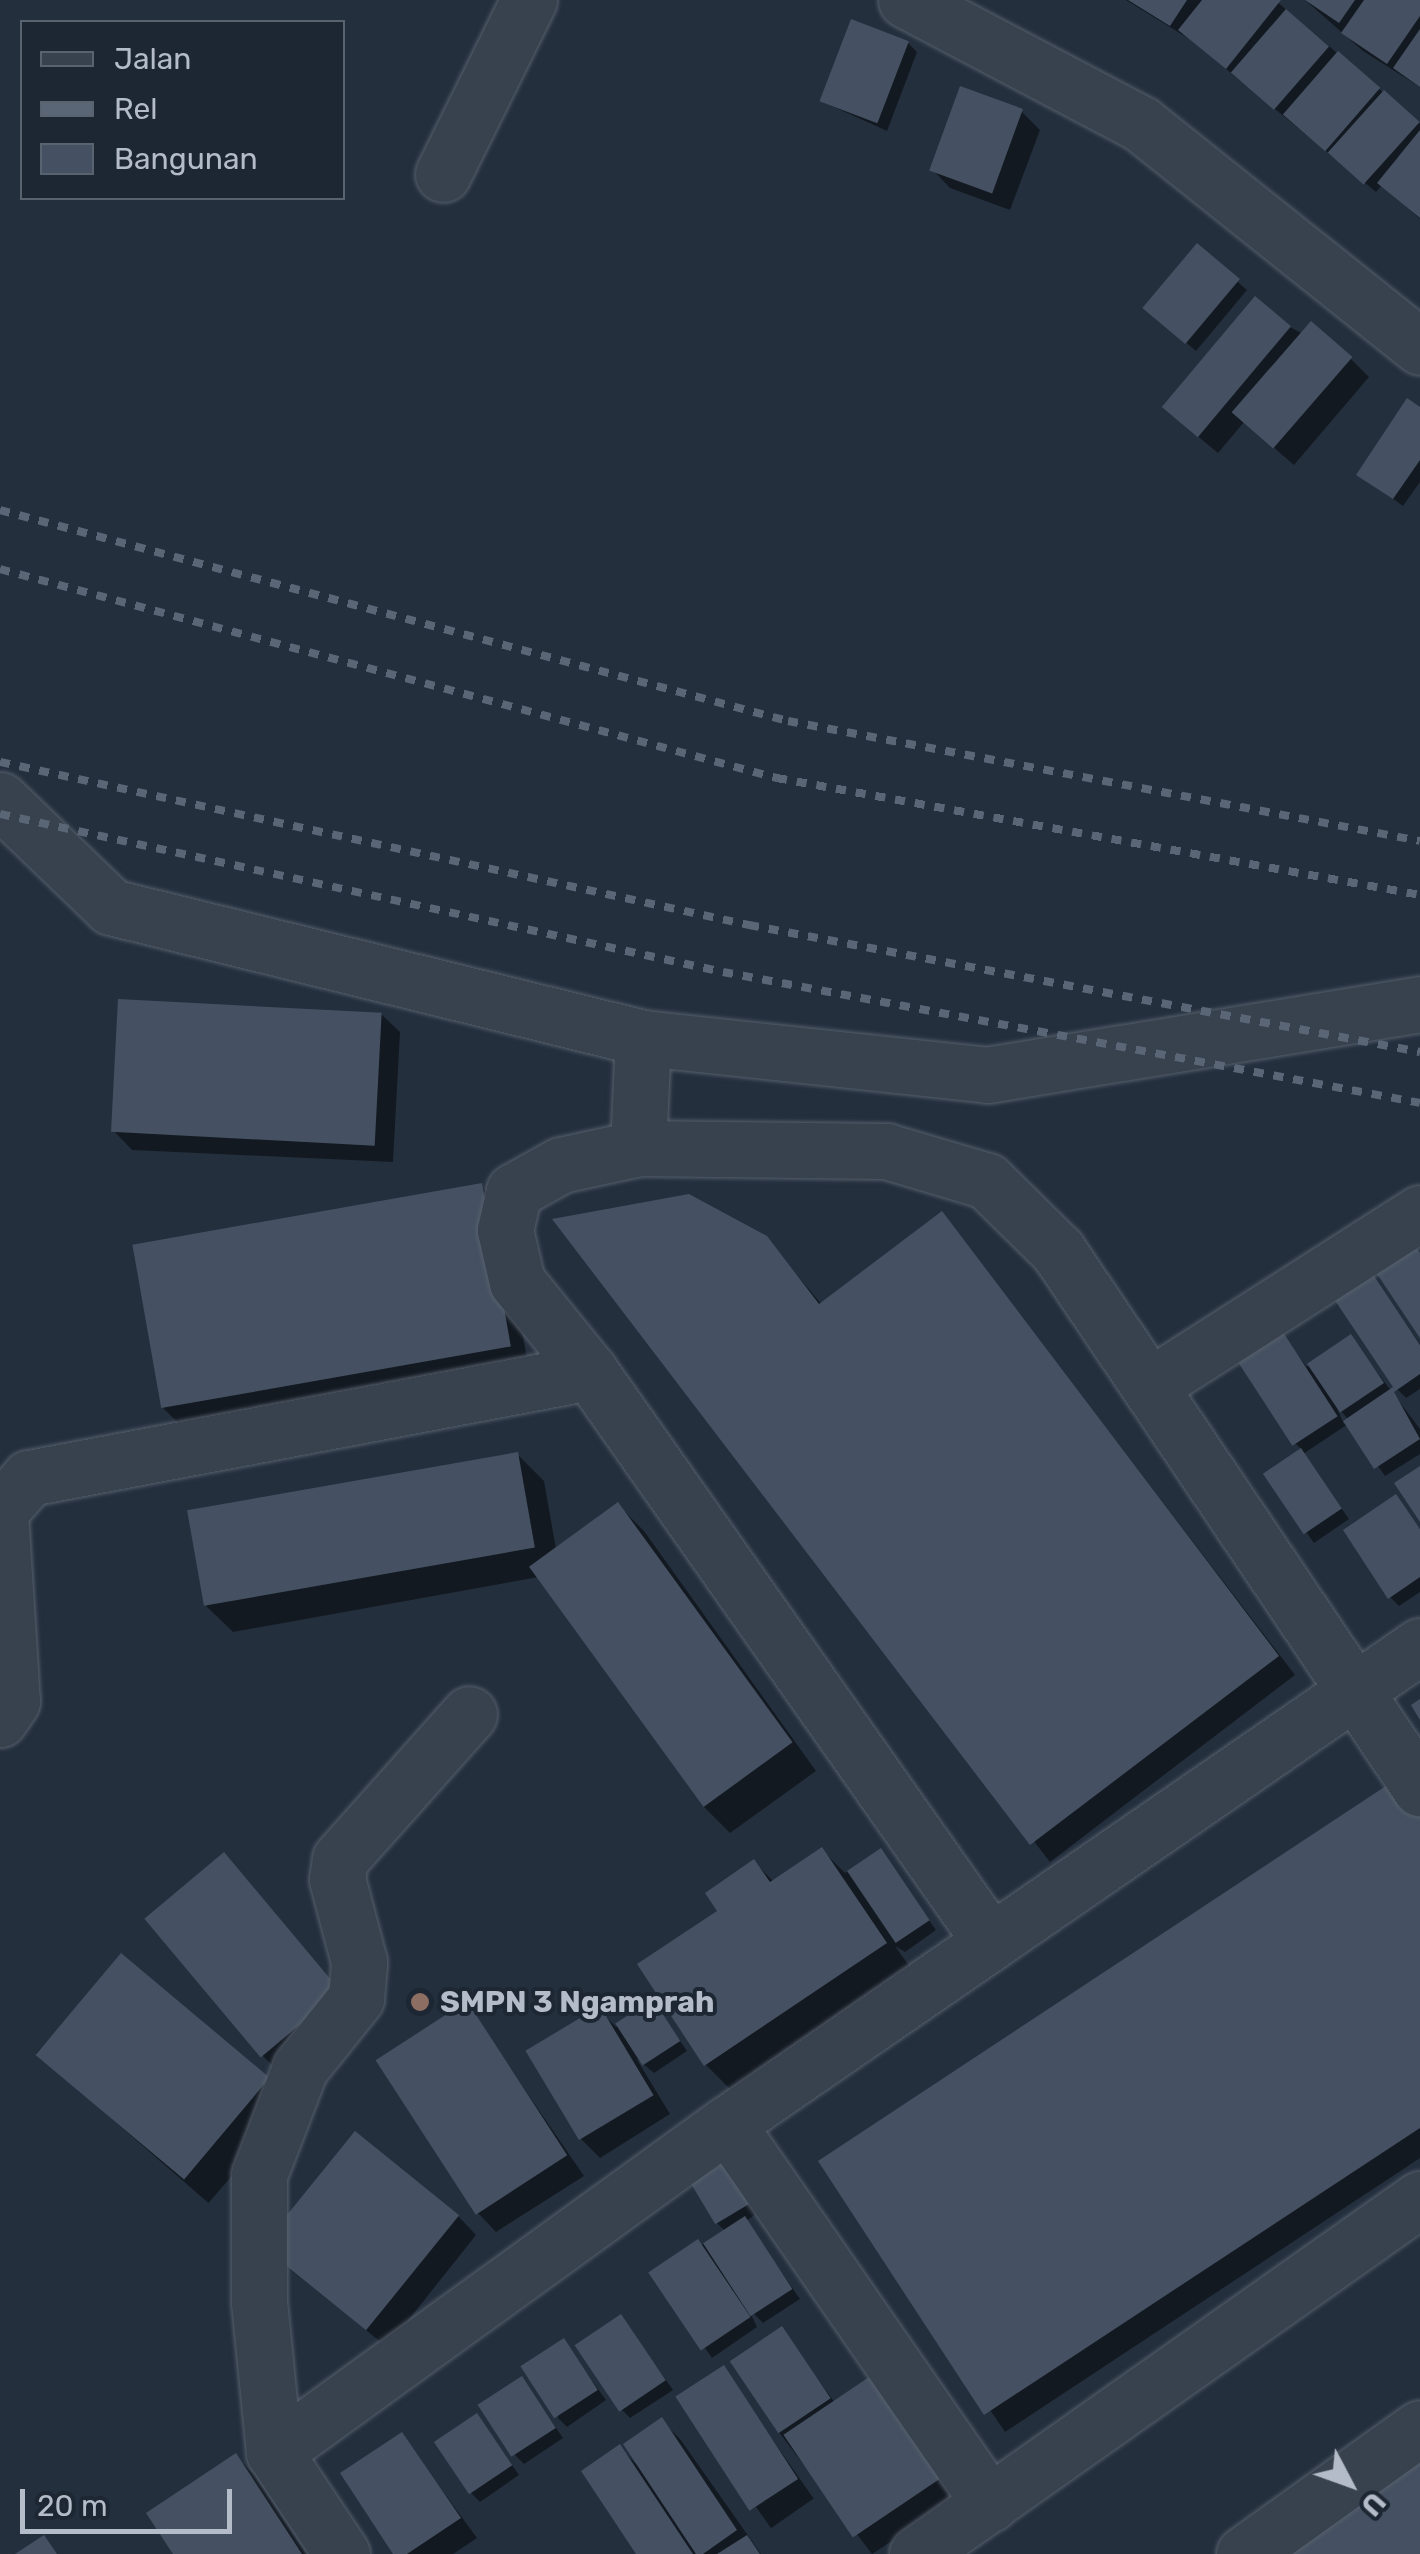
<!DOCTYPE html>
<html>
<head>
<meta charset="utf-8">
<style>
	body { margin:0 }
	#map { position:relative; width:1420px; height:2554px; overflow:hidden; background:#242f3e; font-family:Rubik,sans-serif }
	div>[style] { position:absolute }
	.shadow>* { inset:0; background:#0007; transform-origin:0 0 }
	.building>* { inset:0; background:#455162; transform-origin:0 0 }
	.roads { filter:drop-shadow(0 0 2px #565f6c) drop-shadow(0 0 2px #565f6c) }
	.minor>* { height:55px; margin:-27.5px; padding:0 27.5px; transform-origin:27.5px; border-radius:27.5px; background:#38414e }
	.rail>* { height:8px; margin-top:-4px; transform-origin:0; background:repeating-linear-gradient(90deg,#5a6575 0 10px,transparent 0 20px) }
	.dots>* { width:28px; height:28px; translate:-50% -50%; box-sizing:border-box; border:5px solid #1d2633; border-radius:50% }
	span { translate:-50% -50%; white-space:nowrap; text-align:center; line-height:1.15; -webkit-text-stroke:8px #1d2633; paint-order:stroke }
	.poi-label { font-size:30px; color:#b4bcc9; font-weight:700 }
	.left { translate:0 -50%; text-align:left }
	.legend { position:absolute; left:20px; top:20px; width:325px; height:180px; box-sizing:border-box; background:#1d2633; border:2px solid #59626f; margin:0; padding:12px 18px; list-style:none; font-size:30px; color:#b4bcc9 }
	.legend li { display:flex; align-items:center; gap:20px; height:50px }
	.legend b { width:50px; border:2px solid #59626f }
	.north { position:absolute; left:1300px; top:2434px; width:100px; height:100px; -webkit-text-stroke:8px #1d2633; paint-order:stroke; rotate:131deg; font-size:28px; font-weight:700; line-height:40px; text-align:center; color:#b4bcc9 }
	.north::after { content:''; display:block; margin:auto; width:35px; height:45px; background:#b4bcc9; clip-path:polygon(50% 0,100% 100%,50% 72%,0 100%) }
	.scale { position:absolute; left:20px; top:2489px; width:212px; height:45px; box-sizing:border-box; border:5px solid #b4bcc9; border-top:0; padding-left:12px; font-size:30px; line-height:35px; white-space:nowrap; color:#b4bcc9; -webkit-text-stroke:8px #1d2633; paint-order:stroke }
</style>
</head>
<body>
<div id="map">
	<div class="shadow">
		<i style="clip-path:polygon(1126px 0,1275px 0,1420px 124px,1420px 219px,1382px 185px,1376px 192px,1191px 40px)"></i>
		<i style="clip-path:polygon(1305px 0,1420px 0,1420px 87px,1363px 51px)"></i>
		<i style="clip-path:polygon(908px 43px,917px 52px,887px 131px,821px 101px)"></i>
		<i style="clip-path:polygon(1022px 112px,1040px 130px,1010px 210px,950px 188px,932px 169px)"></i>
		<i style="clip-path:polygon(1197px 247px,1247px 290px,1196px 351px,1155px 316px)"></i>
		<i style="clip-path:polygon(1290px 327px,1351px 359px,1369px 377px,1294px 465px,1244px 422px,1218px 453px,1184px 425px)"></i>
		<i style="clip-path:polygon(1420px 410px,1420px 482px,1403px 506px,1359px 474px)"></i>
		<i style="clip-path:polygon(381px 1014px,400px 1032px,393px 1162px,132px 1150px,114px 1131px)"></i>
		<i style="clip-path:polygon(481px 1186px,500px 1205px,528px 1365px,181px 1426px,163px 1408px)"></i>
		<i style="clip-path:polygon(942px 1214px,1295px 1675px,1050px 1862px,556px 1221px,766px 1238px,822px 1305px)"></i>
		<i style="clip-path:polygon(1368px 1270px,1420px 1344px,1420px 1389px,1406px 1398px,1397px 1389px)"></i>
		<i style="clip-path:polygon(evenodd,1280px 1332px,1307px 1367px,1351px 1338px,1420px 1429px,1420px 1454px,1385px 1476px,1348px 1424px,1303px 1454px,1349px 1519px,1314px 1543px,1266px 1475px,1302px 1450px,1296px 1444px,1280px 1332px,1336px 1406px,1349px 1420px,1344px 1424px,1336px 1406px)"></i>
		<i style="clip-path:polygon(518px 1455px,544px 1481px,556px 1549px,618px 1505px,644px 1531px,816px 1771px,730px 1833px,704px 1807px,539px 1577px,233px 1632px,206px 1606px)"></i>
		<i style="clip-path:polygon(1396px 1497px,1420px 1529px,1420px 1592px,1399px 1606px,1390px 1597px)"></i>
		<i style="clip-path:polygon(1420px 1806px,1420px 2158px,1005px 2432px,821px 2161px)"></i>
		<i style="clip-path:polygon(822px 1850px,845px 1873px,880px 1851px,936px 1930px,905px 1952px,895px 1946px,912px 1970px,732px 2091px,706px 2065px,640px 1965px,720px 1912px,754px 1862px,774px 1882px)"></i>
		<i style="clip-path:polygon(242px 1874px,357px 2010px,282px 2075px,263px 2056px)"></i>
		<i style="left:121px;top:1956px;width:228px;height:129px;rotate:41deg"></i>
		<i style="clip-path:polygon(653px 2002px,687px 2051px,654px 2073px,636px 2058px,670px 2114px,600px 2158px,581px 2139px,599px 2010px,616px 2027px)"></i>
		<i style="clip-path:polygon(466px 2004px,584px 2176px,496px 2232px,478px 2213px)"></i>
		<i style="clip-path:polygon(724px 2166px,756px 2214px,746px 2221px,800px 2299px,763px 2323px,748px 2308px,757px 2327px,712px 2358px,653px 2273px,725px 2231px,717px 2223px)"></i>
		<i style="clip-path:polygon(458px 2216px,476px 2235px,387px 2347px,285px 2265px)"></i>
		<i style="clip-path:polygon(621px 2317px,673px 2390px,630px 2418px,621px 2409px)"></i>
		<i style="clip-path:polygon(782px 2330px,835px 2403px,964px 2494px,872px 2554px,778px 2431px)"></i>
		<i style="clip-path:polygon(564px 2342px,606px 2400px,567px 2427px,558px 2418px)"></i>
		<i style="left:723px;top:2369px;width:158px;height:52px;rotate:55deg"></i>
		<i style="clip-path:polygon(522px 2379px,563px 2438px,524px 2464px,515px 2455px)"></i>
		<i style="clip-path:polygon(477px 2416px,519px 2475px,480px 2502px,471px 2493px)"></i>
		<i style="clip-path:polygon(661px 2420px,680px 2439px,761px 2554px,639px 2554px,619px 2447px,637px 2465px)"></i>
		<i style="clip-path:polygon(402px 2435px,477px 2538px,453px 2554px,396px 2554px)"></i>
		<i style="clip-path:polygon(236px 2456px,254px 2475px,306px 2554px,176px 2554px)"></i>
	</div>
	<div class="building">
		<i style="clip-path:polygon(1128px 0,1187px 0,1170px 26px)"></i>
		<i style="clip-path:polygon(1202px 0,1281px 0,1226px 69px,1178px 30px)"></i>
		<i style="clip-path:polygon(1305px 0,1355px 0,1339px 23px)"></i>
		<i style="clip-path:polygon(1364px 0,1420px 0,1420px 16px,1387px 64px,1341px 33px)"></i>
		<i style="left:1286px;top:9px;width:57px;height:84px;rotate:41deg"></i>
		<i style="left:851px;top:19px;width:62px;height:88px;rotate:21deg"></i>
		<i style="clip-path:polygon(1420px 29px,1420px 87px,1393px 68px)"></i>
		<i style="left:1338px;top:51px;width:56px;height:84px;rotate:41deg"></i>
		<i style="left:960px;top:86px;width:67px;height:90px;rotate:20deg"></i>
		<i style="left:1384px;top:90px;width:48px;height:84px;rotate:42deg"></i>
		<i style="clip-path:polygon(1420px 130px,1420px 218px,1377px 183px)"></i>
		<i style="left:1197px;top:243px;width:56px;height:85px;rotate:40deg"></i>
		<i style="left:1255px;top:296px;width:47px;height:145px;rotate:40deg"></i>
		<i style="left:1311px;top:321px;width:55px;height:121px;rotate:41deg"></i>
		<i style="clip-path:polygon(1407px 398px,1420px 407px,1420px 460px,1393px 499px,1356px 475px)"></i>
		<i style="left:118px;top:999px;width:264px;height:133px;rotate:3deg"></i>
		<i style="left:482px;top:1183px;width:166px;height:355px;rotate:80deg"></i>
		<i style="clip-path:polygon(689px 1194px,767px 1236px,819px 1304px,942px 1211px,1279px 1656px,1030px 1845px,552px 1219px)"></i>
		<i style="clip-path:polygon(1413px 1242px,1420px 1253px,1420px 1338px,1373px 1268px)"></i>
		<i style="clip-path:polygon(1368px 1267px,1420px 1345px,1420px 1374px,1394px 1392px,1420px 1439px,1374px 1469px,1343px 1421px,1393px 1387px,1330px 1293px)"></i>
		<i style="left:1281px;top:1329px;width:104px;height:54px;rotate:57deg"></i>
		<i style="left:1351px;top:1334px;width:59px;height:53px;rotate:56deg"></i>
		<i style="left:1301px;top:1448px;width:73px;height:46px;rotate:56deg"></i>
		<i style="left:518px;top:1452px;width:97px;height:336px;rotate:80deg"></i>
		<i style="clip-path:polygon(1420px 1466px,1420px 1522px,1394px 1483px)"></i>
		<i style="clip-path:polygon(1396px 1494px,1420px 1529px,1420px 1577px,1388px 1599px,1343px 1530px)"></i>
		<i style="left:618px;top:1502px;width:297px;height:110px;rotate:54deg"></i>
		<i style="clip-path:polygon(1420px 1699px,1420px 1720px,1411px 1705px)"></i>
		<i style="clip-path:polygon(1398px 1778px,1420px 1811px,1420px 2128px,984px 2415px,818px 2161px)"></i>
		<i style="clip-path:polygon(822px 1847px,887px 1943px,704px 2066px,637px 1964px,717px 1911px,705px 1893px,754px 1859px,770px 1882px)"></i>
		<i style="left:881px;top:1848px;width:87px;height:41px;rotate:56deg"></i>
		<i style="left:224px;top:1852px;width:181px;height:104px;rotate:50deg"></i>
		<i style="left:121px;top:1953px;width:194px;height:133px;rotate:40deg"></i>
		<i style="left:653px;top:1999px;width:50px;height:45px;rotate:57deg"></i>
		<i style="left:467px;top:2001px;width:184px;height:109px;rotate:57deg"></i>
		<i style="left:600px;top:2006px;width:104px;height:87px;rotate:59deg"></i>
		<i style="left:355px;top:2131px;width:134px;height:148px;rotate:39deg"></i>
		<i style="left:724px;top:2163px;width:48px;height:39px;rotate:59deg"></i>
		<i style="left:745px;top:2216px;width:87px;height:50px;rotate:57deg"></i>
		<i style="left:698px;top:2239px;width:94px;height:60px;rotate:56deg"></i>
		<i style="left:621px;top:2314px;width:80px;height:56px;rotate:56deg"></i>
		<i style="left:782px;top:2326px;width:87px;height:63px;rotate:56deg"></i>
		<i style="left:564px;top:2338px;width:62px;height:52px;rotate:57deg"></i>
		<i style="left:724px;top:2365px;width:136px;height:58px;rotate:57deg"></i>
		<i style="left:878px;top:2371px;width:124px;height:114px;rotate:56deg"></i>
		<i style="left:522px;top:2376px;width:62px;height:53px;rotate:57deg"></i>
		<i style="left:477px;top:2413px;width:63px;height:52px;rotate:56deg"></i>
		<i style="clip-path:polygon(662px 2417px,737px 2530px,703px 2554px,696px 2554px,623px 2444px)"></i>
		<i style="clip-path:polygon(402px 2432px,461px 2518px,407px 2554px,393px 2554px,340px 2473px)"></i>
		<i style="clip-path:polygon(620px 2444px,693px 2554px,636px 2554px,581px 2471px)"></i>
		<i style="clip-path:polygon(1420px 2450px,1420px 2554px,1265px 2554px)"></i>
		<i style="clip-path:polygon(236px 2453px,302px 2554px,173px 2554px,146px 2513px)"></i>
		<i style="clip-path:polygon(44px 2535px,57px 2554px,15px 2554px)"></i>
		<i style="clip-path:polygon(747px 2535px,760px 2554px,717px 2554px)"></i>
	</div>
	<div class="roads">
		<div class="minor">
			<i style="left:906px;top:0;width:266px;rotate:27.8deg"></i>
			<i style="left:1141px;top:124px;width:357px;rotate:38.6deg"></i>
			<i style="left:443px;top:174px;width:194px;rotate:-63.7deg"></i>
			<i style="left:0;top:800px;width:154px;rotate:43.9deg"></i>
			<i style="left:111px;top:907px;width:548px;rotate:13.83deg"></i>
			<i style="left:643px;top:1038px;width:346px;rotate:6.1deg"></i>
			<i style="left:987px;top:1075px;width:439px;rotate:-9.3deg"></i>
			<i style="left:638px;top:1148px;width:110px;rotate:-87.4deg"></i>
			<i style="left:1151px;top:1385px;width:319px;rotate:-32.6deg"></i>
			<i style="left:0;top:1511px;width:44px;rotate:-48.7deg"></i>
			<i style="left:29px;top:1478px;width:571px;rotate:-10.7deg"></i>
			<i style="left:0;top:1512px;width:189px;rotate:86.4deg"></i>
			<i style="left:12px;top:1701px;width:22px;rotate:124deg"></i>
			<i style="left:991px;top:1942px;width:697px;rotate:-125.13deg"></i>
			<i style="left:590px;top:1372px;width:116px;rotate:-129deg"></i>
			<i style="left:517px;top:1282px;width:53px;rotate:-103deg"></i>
			<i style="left:505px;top:1230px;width:40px;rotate:-77deg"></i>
			<i style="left:514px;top:1191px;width:54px;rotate:-29deg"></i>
			<i style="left:561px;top:1165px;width:79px;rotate:-12.4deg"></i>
			<i style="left:638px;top:1148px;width:248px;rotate:0.7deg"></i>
			<i style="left:886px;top:1151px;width:105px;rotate:16.5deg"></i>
			<i style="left:987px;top:1181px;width:100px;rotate:44.6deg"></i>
			<i style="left:1058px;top:1251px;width:648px;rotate:56.02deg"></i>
			<i style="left:727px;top:2124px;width:462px;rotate:55.3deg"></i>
			<i style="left:274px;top:2452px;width:559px;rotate:-35.91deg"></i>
			<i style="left:727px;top:2124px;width:842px;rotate:-34.6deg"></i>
			<i style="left:342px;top:2554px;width:123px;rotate:-123.7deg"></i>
			<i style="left:274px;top:2452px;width:152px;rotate:-95.7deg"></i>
			<i style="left:259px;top:2301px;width:126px;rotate:-90deg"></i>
			<i style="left:259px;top:2175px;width:115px;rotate:-69deg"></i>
			<i style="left:300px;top:2068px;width:90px;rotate:-51.3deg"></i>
			<i style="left:356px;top:1998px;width:36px;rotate:-85deg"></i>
			<i style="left:359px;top:1962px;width:86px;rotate:-104.8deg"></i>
			<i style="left:337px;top:1879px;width:20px;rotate:-81deg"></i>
			<i style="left:340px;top:1859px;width:194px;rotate:-48.3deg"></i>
			<i style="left:917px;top:2554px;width:616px;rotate:-35.21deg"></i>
			<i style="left:1244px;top:2554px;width:216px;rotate:-35.6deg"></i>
		</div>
	</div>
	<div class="rail">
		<i style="left:0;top:510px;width:816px;rotate:14.99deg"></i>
		<i style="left:788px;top:721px;width:643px;rotate:10.75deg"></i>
		<i style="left:0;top:569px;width:805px;rotate:15.06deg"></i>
		<i style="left:777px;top:778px;width:654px;rotate:10.31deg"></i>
		<i style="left:0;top:762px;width:767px;rotate:12.28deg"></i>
		<i style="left:749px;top:925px;width:683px;rotate:10.72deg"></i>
		<i style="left:0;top:814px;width:740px;rotate:12.33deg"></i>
		<i style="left:723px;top:972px;width:709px;rotate:10.64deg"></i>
	</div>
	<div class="dots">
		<i style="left:420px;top:2002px;background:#8d6e63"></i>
	</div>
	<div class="poi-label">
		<span class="left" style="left:440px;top:2002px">SMPN 3 Ngamprah</span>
	</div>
	<ul class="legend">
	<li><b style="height:12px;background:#38414e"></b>Jalan</li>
	<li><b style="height:12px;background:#5a6575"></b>Rel</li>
	<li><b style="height:28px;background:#455162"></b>Bangunan</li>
	</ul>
	<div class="north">U</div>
	<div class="scale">20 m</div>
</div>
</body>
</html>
